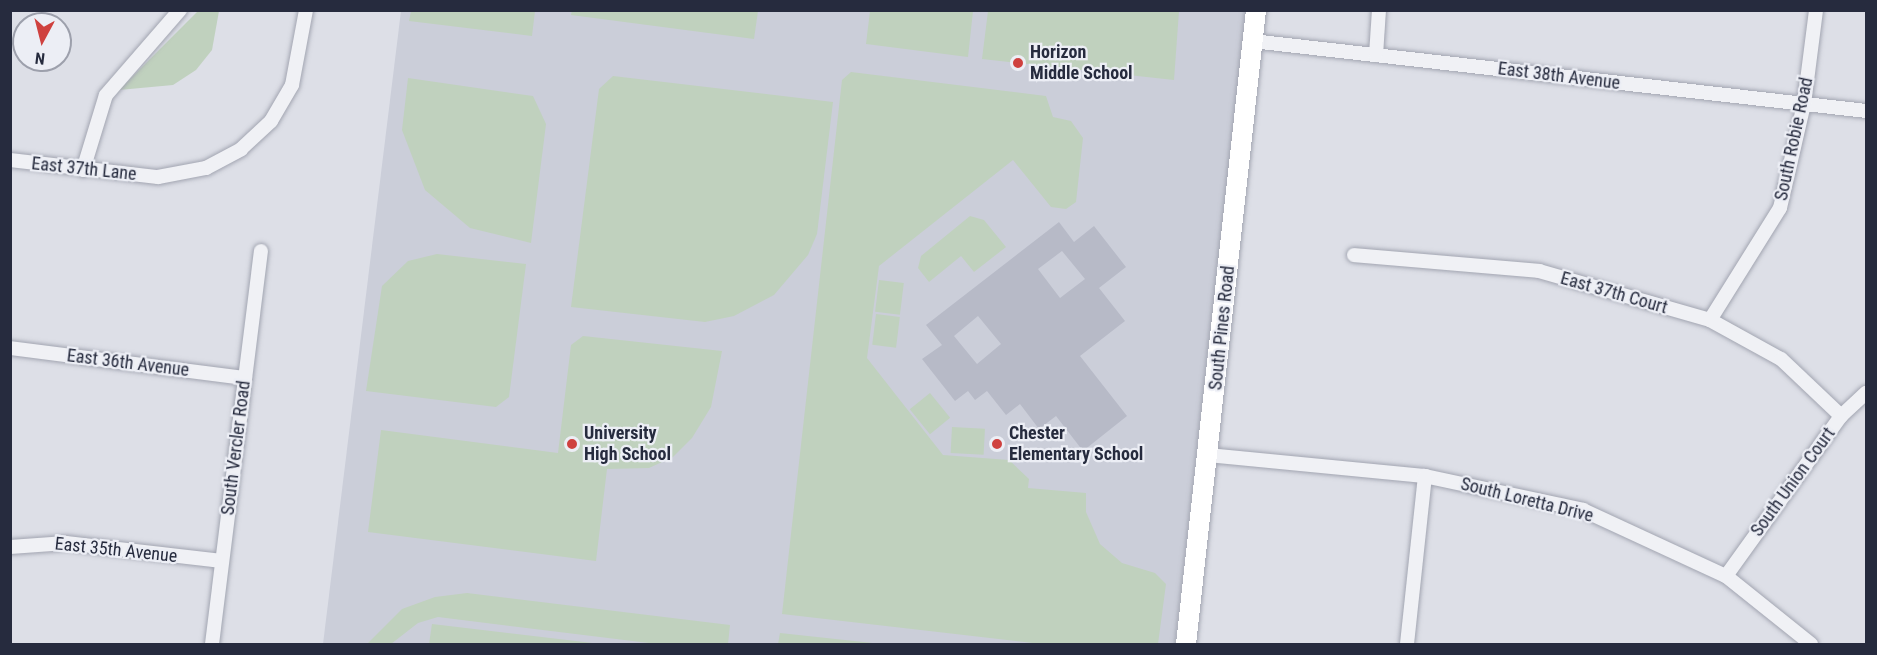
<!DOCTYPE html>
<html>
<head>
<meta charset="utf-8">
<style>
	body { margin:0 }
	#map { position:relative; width:1877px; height:655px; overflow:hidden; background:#dddfe7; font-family:"Roboto Condensed",sans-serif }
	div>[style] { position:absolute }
	.built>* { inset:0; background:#cbced9 }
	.green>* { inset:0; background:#c0d1be; transform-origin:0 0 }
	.building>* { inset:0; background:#b7bac7 }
	.roads { filter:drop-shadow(0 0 2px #a2a5b1) drop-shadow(0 0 2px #a2a5b1) }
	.street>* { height:14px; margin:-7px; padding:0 7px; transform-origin:7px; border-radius:7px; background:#f0f1f5 }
	.secondary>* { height:20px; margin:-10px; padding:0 10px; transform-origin:10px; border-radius:10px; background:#fff }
	.dots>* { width:16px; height:16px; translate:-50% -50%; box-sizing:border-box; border:3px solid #eceef5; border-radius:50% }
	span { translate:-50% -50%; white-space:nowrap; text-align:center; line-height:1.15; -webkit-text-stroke:4.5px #eceef5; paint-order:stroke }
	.poi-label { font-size:18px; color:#262b3e; font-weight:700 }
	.left { translate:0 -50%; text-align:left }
	.street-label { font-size:18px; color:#262b3e }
	.frame { position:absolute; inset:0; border:12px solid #262b3e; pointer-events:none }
	.north { position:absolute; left:12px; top:12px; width:60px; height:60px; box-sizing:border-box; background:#eceef5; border:2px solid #9da0ac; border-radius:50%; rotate:187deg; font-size:16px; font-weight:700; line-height:24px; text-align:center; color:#262b3e }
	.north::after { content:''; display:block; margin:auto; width:21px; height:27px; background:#cf413f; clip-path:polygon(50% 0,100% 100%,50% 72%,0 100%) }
</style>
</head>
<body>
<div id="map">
	<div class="built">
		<i style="clip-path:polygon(401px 11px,1246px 11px,1175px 644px,323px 644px)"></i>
	</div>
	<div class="green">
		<i style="clip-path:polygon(572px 10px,758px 10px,758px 11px,754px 39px,571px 15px)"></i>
		<i style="clip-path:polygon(198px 11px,219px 11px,212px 50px,196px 70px,173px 85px,119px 90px)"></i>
		<i style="clip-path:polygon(411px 11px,411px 10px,535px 11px,532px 36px,409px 21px)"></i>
		<i style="clip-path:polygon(870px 11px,973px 11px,968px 57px,866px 44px)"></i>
		<i style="clip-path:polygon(988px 11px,1179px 11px,1174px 80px,982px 59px)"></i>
		<i style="clip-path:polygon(851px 72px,1046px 96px,1053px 117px,1071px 121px,1083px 138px,1076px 202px,1066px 209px,1051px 207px,1013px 160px,879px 266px,867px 358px,943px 455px,1009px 460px,1029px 479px,1028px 488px,1086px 493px,1086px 512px,1100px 544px,1122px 563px,1155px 573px,1166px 584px,1158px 644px,1041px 644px,782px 614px,842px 80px)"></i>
		<i style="clip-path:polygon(613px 76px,833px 102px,817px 234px,808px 255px,774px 295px,734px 316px,705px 322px,571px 307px,599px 89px)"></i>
		<i style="clip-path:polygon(408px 78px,533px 96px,546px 124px,531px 243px,470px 228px,425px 190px,402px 130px)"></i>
		<i style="clip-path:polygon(970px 216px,984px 220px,1006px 247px,974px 272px,961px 256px,929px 282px,918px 268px,921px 256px)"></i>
		<i style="clip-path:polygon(437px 254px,526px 264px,509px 397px,496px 407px,366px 391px,382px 286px,408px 261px)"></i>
		<i style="left:879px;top:280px;width:25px;height:32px;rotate:7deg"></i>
		<i style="left:876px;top:314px;width:24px;height:31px;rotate:7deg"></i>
		<i style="clip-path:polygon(583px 336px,722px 351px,711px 407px,692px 438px,673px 457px,649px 468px,607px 469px,596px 561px,368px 532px,381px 430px,558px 453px,571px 345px)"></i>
		<i style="left:930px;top:393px;width:32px;height:26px;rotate:51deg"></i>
		<i style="left:952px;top:427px;width:33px;height:26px;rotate:3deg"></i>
		<i style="clip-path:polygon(467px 593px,730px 625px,728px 644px,657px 644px,438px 617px,418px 623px,391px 644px,367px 644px,402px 609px,435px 597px)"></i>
		<i style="clip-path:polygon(432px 624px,601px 644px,429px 644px)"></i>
		<i style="clip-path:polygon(780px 633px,882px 644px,778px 644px)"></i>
	</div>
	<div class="building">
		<i style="clip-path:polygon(evenodd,1059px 222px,1074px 242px,1094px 226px,1126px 267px,1099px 288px,1125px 321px,1080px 356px,1127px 416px,1083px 451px,1056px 416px,1039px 429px,1020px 404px,1006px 415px,987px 391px,975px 400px,968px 391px,955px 401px,922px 359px,942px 345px,926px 325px,1059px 222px,1062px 251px,1085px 279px,1060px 298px,1038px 269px,1062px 251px,1059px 222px,978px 316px,1001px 344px,977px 364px,954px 336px,978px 316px)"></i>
	</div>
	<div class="roads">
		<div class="street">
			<i style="left:1252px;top:41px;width:618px;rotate:6.5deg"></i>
			<i style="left:1376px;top:55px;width:45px;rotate:-86.2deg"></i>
			<i style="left:10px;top:160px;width:149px;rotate:6.6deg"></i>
			<i style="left:158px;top:177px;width:49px;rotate:-10.6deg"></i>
			<i style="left:206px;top:168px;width:40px;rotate:-28deg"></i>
			<i style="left:241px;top:149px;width:41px;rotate:-43deg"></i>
			<i style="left:271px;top:121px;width:42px;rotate:-59.7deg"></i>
			<i style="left:292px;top:85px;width:76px;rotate:-79.4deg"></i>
			<i style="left:83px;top:170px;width:78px;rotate:-73deg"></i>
			<i style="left:106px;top:95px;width:113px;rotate:-49deg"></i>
			<i style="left:1354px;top:255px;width:186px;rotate:4.9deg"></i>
			<i style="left:1539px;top:271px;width:178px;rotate:16deg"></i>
			<i style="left:1710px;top:320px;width:81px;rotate:28.8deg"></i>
			<i style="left:1781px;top:359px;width:83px;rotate:43.5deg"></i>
			<i style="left:1710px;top:320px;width:132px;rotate:-58deg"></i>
			<i style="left:1780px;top:208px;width:107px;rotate:-77deg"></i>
			<i style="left:1804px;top:104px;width:95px;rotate:-82.7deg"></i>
			<i style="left:10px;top:348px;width:237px;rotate:7.3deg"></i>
			<i style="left:1207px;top:455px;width:219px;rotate:5.5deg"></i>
			<i style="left:1425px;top:476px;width:162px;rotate:12.1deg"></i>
			<i style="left:1583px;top:510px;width:157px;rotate:24.8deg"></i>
			<i style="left:1726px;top:576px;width:109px;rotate:38.7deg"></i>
			<i style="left:10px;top:547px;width:56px;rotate:-4.1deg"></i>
			<i style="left:66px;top:543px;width:157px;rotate:6.6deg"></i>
			<i style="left:1726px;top:576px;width:197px;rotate:-54.3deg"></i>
			<i style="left:1841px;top:416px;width:34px;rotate:-43deg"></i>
			<i style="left:212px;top:644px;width:396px;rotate:-82.9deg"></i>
			<i style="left:1407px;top:644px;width:169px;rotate:-83.9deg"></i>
		</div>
		<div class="secondary">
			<i style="left:1186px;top:644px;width:638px;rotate:-83.7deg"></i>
		</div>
	</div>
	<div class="dots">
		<i style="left:1018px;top:63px;background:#cf413f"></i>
		<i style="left:572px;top:444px;background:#cf413f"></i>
		<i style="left:997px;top:444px;background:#cf413f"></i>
	</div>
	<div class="poi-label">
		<span class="left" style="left:1030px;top:63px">Horizon<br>Middle School</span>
		<span class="left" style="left:584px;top:444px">University<br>High School</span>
		<span class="left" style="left:1009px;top:444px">Chester<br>Elementary School</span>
	</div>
	<div class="street-label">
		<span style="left:1559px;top:76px;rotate:7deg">East 38th Avenue</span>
		<span style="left:1794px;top:139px;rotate:-78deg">South Robie Road</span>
		<span style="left:84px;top:169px;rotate:6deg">East 37th Lane</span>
		<span style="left:1614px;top:293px;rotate:16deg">East 37th Court</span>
		<span style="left:1222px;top:328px;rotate:-84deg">South Pines Road</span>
		<span style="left:128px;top:363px;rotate:7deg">East 36th Avenue</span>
		<span style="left:236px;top:448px;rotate:-83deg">South Vercler Road</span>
		<span style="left:1793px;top:482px;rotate:-54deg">South Union Court</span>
		<span style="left:1527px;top:500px;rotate:14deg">South Loretta Drive</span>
		<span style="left:116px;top:550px;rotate:6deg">East 35th Avenue</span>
	</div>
	<div class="frame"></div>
	<div class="north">N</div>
</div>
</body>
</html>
